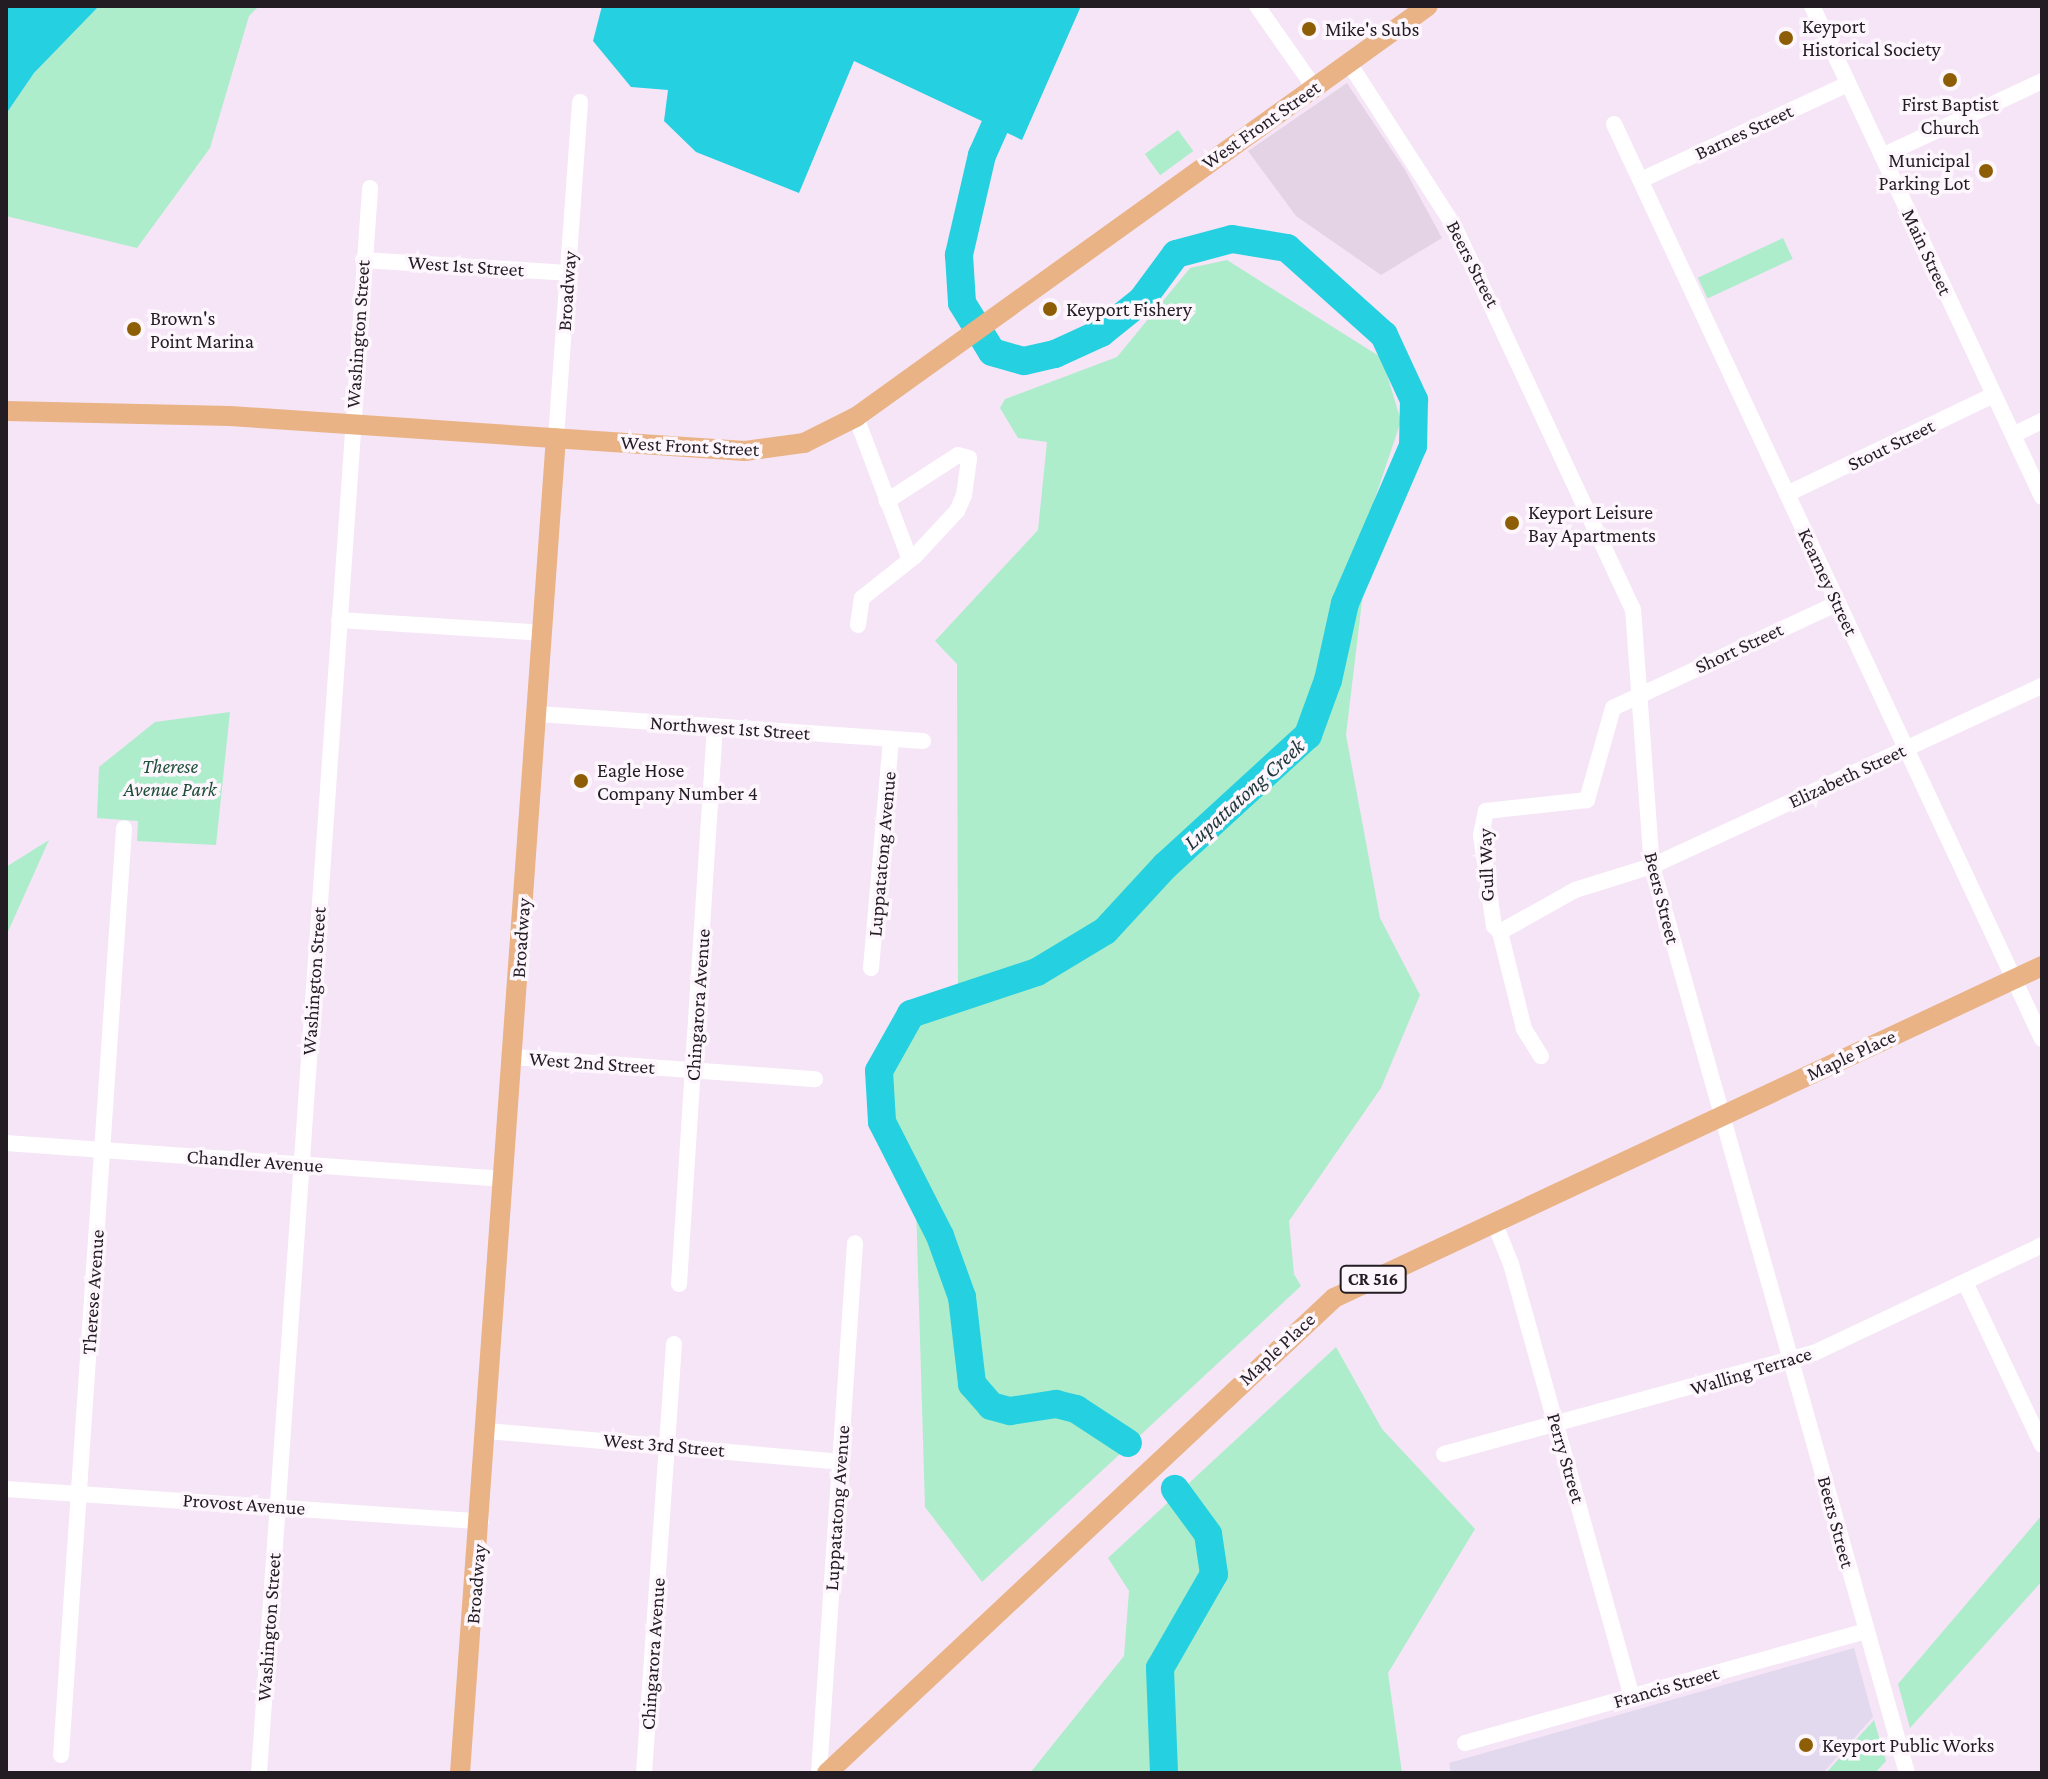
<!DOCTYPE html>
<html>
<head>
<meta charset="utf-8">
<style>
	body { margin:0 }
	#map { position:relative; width:2048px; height:1779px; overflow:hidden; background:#f5e5f7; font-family:"Crimson Pro",serif }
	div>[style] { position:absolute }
	.commercial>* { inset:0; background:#e4d3e5 }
	.industrial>* { inset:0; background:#e2d9ee }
	.green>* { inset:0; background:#adedcb; transform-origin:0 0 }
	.water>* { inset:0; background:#25d0e1 }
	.river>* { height:28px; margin:-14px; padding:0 14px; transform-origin:14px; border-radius:14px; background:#25d0e1 }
	.minor>* { height:16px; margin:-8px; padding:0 8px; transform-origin:8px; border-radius:8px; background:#fff }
	.major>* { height:20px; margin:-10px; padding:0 10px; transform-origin:10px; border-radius:10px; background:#e9b385 }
	.dots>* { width:22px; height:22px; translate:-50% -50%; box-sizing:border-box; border:4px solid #fdf6fd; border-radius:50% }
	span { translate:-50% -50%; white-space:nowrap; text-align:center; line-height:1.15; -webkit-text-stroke:7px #fdf6fd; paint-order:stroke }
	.shield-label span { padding:2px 6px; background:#fdf6fd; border:2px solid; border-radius:6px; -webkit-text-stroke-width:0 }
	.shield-label { font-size:18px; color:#231d23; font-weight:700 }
	.poi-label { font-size:20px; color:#231d23 }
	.left { translate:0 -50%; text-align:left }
	.right { translate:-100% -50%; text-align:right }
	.street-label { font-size:20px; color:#231d23 }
	.park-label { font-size:20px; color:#1f4e38; font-style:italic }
	.water-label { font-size:22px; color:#1b3538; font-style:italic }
	.frame { position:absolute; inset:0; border:8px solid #231d23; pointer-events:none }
</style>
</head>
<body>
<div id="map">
	<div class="commercial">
		<i style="clip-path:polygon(1347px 83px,1405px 170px,1442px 238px,1381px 275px,1296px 216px,1248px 151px)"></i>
	</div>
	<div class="industrial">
		<i style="clip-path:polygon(1854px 1648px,1873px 1717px,1823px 1773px,1451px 1773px,1449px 1763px)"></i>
	</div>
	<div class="green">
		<i style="clip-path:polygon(99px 6px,259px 6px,249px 16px,210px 148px,137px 248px,6px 216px,6px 114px,34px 73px)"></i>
		<i style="left:1178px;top:130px;width:26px;height:41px;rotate:54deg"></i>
		<i style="left:1783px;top:238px;width:23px;height:94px;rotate:65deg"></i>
		<i style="clip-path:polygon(1227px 260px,1382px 358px,1401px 421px,1374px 501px,1346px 735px,1380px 918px,1420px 995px,1381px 1088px,1289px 1221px,1294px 1274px,1301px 1286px,982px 1582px,925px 1507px,916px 1205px,873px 1135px,872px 1066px,900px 1014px,958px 988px,957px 664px,935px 641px,1038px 530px,1047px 442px,1018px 438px,1000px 408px,1005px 399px,1117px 357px,1190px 268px)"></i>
		<i style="clip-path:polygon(230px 712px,216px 845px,137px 841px,138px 821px,97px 818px,99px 767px,155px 722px)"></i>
		<i style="clip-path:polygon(49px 840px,6px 936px,6px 867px)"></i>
		<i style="clip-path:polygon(1336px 1347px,1382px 1429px,1475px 1529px,1388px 1673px,1402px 1773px,1030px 1773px,1124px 1656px,1129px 1591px,1108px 1558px)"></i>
		<i style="clip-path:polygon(2042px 1515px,2042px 1581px,1910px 1728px,1898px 1684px)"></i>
		<i style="clip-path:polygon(1874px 1720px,1886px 1761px,1875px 1773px,1826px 1773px)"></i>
	</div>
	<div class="water">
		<i style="clip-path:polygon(6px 6px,99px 6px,34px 73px,6px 114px)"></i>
		<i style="clip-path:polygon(602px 6px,1081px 6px,1022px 140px,854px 61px,799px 193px,696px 152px,664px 121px,668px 90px,631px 87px,593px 41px)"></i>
	</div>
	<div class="river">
		<i style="left:995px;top:126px;width:32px;rotate:114deg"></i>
		<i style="left:982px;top:155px;width:103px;rotate:103deg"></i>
		<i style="left:959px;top:255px;width:48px;rotate:86.4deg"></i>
		<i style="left:962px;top:303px;width:57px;rotate:58.5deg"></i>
		<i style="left:992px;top:352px;width:33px;rotate:16deg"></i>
		<i style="left:1024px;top:361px;width:32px;rotate:-13deg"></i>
		<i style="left:1055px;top:354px;width:51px;rotate:-24.5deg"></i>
		<i style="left:1101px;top:333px;width:53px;rotate:-38.8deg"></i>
		<i style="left:1142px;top:300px;width:57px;rotate:-53.5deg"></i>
		<i style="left:1176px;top:254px;width:58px;rotate:-15deg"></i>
		<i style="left:1232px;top:239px;width:56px;rotate:9.3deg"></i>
		<i style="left:1287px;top:248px;width:130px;rotate:41.9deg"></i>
		<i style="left:1384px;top:335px;width:72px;rotate:65.2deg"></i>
		<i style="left:1414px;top:400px;width:46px;rotate:91.2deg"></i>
		<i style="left:1413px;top:446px;width:171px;rotate:113.4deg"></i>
		<i style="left:1345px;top:603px;width:79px;rotate:102.4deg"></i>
		<i style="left:1328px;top:680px;width:59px;rotate:110deg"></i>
		<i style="left:1308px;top:735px;width:194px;rotate:137.5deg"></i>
		<i style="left:1165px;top:866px;width:88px;rotate:132.7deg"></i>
		<i style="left:1105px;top:931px;width:79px;rotate:148.9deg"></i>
		<i style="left:1037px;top:972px;width:133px;rotate:161.6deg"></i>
		<i style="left:911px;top:1014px;width:65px;rotate:119.3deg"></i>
		<i style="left:879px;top:1071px;width:51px;rotate:86.6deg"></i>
		<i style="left:882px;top:1122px;width:128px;rotate:63deg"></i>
		<i style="left:940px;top:1236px;width:65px;rotate:70.2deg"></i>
		<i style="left:962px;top:1297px;width:88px;rotate:83.4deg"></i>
		<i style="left:972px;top:1384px;width:29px;rotate:49deg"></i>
		<i style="left:991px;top:1406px;width:20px;rotate:15deg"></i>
		<i style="left:1010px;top:1411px;width:47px;rotate:-8.7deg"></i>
		<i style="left:1056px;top:1404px;width:21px;rotate:14deg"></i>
		<i style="left:1076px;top:1409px;width:62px;rotate:33.2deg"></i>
		<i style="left:1164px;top:1773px;width:105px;rotate:-92.2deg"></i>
		<i style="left:1160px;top:1668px;width:108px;rotate:-60.1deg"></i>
		<i style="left:1214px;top:1574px;width:40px;rotate:-98.5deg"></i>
		<i style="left:1208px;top:1534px;width:56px;rotate:-126.3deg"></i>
	</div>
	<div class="minor">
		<i style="left:1257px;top:6px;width:99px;rotate:54.9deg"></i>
		<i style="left:1812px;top:6px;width:542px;rotate:64.9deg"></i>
		<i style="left:1349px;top:63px;width:194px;rotate:57.2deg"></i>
		<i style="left:1454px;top:226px;width:423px;rotate:65deg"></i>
		<i style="left:1633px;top:609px;width:258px;rotate:85.8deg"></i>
		<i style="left:1652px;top:866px;width:942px;rotate:74.3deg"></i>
		<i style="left:1614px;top:124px;width:1010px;rotate:64.93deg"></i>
		<i style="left:1882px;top:156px;width:177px;rotate:-25.1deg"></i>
		<i style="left:1641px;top:180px;width:228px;rotate:-24.9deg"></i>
		<i style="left:363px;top:260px;width:205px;rotate:3.6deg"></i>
		<i style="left:856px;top:417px;width:153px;rotate:69.3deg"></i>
		<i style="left:2013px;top:435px;width:32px;rotate:-26deg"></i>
		<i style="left:556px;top:438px;width:337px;rotate:-85.9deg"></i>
		<i style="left:1787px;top:494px;width:229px;rotate:-25.6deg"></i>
		<i style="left:1838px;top:603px;width:248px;rotate:155deg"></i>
		<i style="left:1613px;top:708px;width:96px;rotate:105.8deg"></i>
		<i style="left:1587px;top:800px;width:102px;rotate:173.8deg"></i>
		<i style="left:1486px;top:811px;width:25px;rotate:102deg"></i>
		<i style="left:1481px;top:835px;width:92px;rotate:81.9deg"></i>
		<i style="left:1494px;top:926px;width:8px;rotate:45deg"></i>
		<i style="left:1500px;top:932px;width:86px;rotate:-29.2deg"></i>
		<i style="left:1575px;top:890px;width:81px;rotate:-17.3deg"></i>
		<i style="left:1652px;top:866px;width:430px;rotate:-24.8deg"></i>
		<i style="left:339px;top:620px;width:204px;rotate:3.6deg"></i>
		<i style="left:858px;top:625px;width:27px;rotate:-82deg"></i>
		<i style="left:862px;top:598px;width:68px;rotate:-38.4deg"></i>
		<i style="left:915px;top:556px;width:62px;rotate:-47deg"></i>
		<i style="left:957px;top:511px;width:17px;rotate:-66deg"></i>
		<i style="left:964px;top:495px;width:37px;rotate:-82deg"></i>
		<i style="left:969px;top:458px;width:11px;rotate:-165deg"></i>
		<i style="left:958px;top:455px;width:85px;rotate:147.1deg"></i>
		<i style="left:538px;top:714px;width:386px;rotate:4deg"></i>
		<i style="left:1500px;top:932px;width:100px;rotate:76.1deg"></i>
		<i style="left:1524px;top:1029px;width:32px;rotate:58deg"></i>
		<i style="left:871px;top:968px;width:230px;rotate:-85deg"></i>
		<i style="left:513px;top:1057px;width:303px;rotate:4.2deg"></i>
		<i style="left:6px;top:1143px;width:500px;rotate:4.13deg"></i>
		<i style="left:1494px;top:1222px;width:45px;rotate:68deg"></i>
		<i style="left:1511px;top:1264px;width:450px;rotate:74.4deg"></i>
		<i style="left:1965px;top:1282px;width:180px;rotate:64.7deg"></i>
		<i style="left:679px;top:1284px;width:559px;rotate:-86.31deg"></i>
		<i style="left:488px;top:1431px;width:353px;rotate:5deg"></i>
		<i style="left:1444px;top:1454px;width:384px;rotate:-15.3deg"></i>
		<i style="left:1814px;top:1353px;width:252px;rotate:-25.3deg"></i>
		<i style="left:6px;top:1489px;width:476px;rotate:3.9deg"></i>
		<i style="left:1465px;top:1743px;width:416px;rotate:-15.6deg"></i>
		<i style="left:61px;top:1755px;width:929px;rotate:-86.11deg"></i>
		<i style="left:259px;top:1773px;width:1589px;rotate:-85.99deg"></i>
		<i style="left:644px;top:1773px;width:430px;rotate:-86deg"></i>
		<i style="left:819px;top:1773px;width:531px;rotate:-86.11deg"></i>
	</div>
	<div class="major">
		<i style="left:6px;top:411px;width:224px;rotate:1.3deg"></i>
		<i style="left:230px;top:416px;width:516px;rotate:3.89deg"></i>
		<i style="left:745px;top:451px;width:60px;rotate:-7.7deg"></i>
		<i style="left:804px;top:443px;width:58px;rotate:-26.6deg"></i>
		<i style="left:856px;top:417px;width:704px;rotate:-35.7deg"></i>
		<i style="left:460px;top:1773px;width:1338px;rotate:-85.89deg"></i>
		<i style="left:827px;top:1773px;width:695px;rotate:-43.13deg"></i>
		<i style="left:1334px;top:1298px;width:782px;rotate:-25.12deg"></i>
	</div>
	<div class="dots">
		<i style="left:1309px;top:29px;background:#8d5e05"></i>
		<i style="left:1786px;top:38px;background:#8d5e05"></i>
		<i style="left:1950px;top:80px;background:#8d5e05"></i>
		<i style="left:1986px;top:171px;background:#8d5e05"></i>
		<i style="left:1050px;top:309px;background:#8d5e05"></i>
		<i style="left:134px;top:329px;background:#8d5e05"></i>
		<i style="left:1512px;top:523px;background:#8d5e05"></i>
		<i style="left:581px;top:781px;background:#8d5e05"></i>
		<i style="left:1806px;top:1745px;background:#8d5e05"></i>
	</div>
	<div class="shield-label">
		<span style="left:1373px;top:1279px">CR 516</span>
	</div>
	<div class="poi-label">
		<span class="left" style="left:1802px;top:38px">Keyport<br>Historical Society</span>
		<span class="left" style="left:1325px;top:29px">Mike's Subs</span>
		<span style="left:1950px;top:116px">First Baptist<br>Church</span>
		<span class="right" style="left:1970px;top:172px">Municipal<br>Parking Lot</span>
		<span class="left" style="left:1066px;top:309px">Keyport Fishery</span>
		<span class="left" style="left:150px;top:330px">Brown's<br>Point Marina</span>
		<span class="left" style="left:1528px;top:524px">Keyport Leisure<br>Bay Apartments</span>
		<span class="left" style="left:597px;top:782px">Eagle Hose<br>Company Number 4</span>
		<span class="left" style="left:1822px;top:1745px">Keyport Public Works</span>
	</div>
	<div class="street-label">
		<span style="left:1261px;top:125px;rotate:-35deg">West Front Street</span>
		<span style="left:1744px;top:132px;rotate:-25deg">Barnes Street</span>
		<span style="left:1927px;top:252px;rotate:65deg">Main Street</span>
		<span style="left:1473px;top:264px;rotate:63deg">Beers Street</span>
		<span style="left:466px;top:266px;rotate:4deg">West 1st Street</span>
		<span style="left:567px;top:291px;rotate:-86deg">Broadway</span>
		<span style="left:358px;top:334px;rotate:-86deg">Washington Street</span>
		<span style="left:1891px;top:445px;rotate:-26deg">Stout Street</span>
		<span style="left:690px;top:446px;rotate:3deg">West Front Street</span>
		<span style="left:1828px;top:582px;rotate:65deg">Kearney Street</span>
		<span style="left:1739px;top:648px;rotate:-25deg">Short Street</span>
		<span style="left:730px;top:728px;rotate:4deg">Northwest 1st Street</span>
		<span style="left:1847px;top:776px;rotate:-25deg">Elizabeth Street</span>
		<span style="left:882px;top:854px;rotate:-85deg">Luppatatong Avenue</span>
		<span style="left:1486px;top:865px;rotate:-92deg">Gull Way</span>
		<span style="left:1662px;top:898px;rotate:76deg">Beers Street</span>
		<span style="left:521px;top:938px;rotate:-86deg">Broadway</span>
		<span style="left:314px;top:981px;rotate:-86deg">Washington Street</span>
		<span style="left:698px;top:1005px;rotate:-86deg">Chingarora Avenue</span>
		<span style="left:1851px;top:1055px;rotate:-25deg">Maple Place</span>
		<span style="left:592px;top:1063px;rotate:4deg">West 2nd Street</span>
		<span style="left:255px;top:1161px;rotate:4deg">Chandler Avenue</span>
		<span style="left:93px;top:1292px;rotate:-86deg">Therese Avenue</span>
		<span style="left:1277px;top:1349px;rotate:-43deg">Maple Place</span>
		<span style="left:1751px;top:1371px;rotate:-17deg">Walling Terrace</span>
		<span style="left:664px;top:1445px;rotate:5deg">West 3rd Street</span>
		<span style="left:1566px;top:1458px;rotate:74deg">Perry Street</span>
		<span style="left:244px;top:1504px;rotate:4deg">Provost Avenue</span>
		<span style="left:837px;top:1508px;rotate:-86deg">Luppatatong Avenue</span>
		<span style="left:1836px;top:1522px;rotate:75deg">Beers Street</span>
		<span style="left:476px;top:1584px;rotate:-85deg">Broadway</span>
		<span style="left:269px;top:1627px;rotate:-86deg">Washington Street</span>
		<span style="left:653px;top:1654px;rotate:-86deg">Chingarora Avenue</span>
		<span style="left:1666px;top:1687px;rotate:-16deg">Francis Street</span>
	</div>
	<div class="park-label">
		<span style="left:170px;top:778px">Therese<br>Avenue Park</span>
	</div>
	<div class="water-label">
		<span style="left:1244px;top:794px;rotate:-42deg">Lupattatong Creek</span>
	</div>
	<div class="frame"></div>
</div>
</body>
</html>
